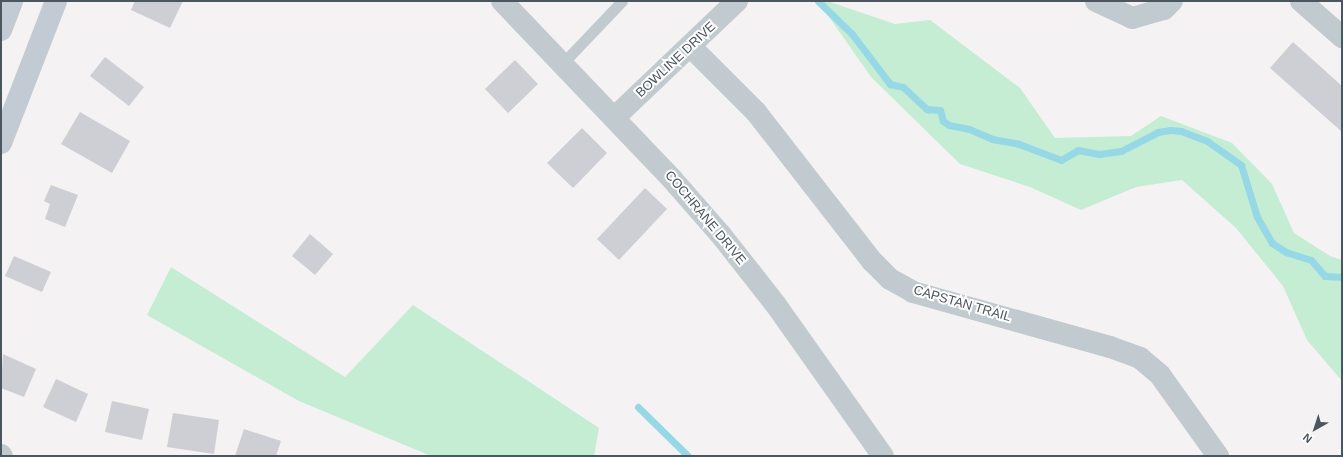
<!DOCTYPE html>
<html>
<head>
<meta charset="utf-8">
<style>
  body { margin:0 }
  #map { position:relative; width:1343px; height:457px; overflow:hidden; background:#f4f2f2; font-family:Arial,sans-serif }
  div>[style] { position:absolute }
  .green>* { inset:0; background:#c5edd3 }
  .stream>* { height:7px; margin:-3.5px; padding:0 3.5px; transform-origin:3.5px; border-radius:3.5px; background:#96d8e6 }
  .building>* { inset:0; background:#cdcfd4 }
  .service>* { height:11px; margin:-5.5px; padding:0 5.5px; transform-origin:5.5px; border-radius:5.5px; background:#c1cacf }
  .minor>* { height:22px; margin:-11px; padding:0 11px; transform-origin:11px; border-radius:11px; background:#c1cacf }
  .secondary>* { height:22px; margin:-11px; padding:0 11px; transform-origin:11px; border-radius:11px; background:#c2cbd4 }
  span { translate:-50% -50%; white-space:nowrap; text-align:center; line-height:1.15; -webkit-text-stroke:4px #fff; paint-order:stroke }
  .street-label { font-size:13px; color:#4b565e }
  .frame { position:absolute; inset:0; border:2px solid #4b565e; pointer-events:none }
  .north { position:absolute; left:1295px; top:409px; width:40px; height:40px; -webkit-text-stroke:3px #fff; paint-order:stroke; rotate:219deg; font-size:11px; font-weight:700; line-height:16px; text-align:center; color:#4b565e }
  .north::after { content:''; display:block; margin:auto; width:14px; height:18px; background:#4b565e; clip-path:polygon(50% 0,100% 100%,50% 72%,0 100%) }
</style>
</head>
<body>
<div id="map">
  <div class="green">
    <div style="clip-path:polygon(818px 1px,827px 1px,895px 24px,930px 20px,1020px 88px,1055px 138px,1131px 136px,1161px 116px,1232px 143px,1272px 184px,1294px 233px,1330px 256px,1342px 260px,1342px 381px,1307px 340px,1283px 286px,1236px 228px,1182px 180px,1136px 187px,1081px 210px,1030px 187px,960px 164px,871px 77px)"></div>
    <div style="clip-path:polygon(171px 267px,345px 377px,413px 305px,599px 428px,594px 456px,431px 456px,299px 401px,147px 315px)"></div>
  </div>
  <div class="stream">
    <div style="left:818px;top:1px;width:47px;rotate:44.1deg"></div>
    <div style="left:852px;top:34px;width:63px;rotate:52.8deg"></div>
    <div style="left:890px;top:84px;width:13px;rotate:13deg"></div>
    <div style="left:903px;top:87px;width:33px;rotate:43deg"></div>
    <div style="left:927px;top:109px;width:13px;rotate:4deg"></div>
    <div style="left:940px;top:110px;width:11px;rotate:75deg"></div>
    <div style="left:943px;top:121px;width:7px;rotate:34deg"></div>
    <div style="left:949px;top:125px;width:20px;rotate:11deg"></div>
    <div style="left:969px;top:129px;width:25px;rotate:23deg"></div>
    <div style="left:992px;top:139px;width:27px;rotate:10deg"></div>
    <div style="left:1019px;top:144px;width:45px;rotate:20.9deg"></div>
    <div style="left:1061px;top:160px;width:20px;rotate:-30deg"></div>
    <div style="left:1078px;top:150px;width:21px;rotate:11deg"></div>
    <div style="left:1099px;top:154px;width:22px;rotate:-8deg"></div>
    <div style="left:1121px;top:151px;width:42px;rotate:-27.2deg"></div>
    <div style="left:1158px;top:132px;width:12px;rotate:-9deg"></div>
    <div style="left:1170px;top:130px;width:11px;rotate:5deg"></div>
    <div style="left:1181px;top:131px;width:28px;rotate:21deg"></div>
    <div style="left:1207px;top:141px;width:42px;rotate:35.2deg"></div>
    <div style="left:1241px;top:165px;width:54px;rotate:72.9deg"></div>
    <div style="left:1257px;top:217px;width:30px;rotate:60deg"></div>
    <div style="left:1272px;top:243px;width:17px;rotate:33deg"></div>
    <div style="left:1286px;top:252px;width:26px;rotate:18deg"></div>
    <div style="left:1311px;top:260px;width:21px;rotate:49deg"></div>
    <div style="left:1325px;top:276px;width:17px;rotate:3deg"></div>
    <div style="left:638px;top:407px;width:70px;rotate:44.4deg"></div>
  </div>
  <div class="building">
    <div style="clip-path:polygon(135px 1px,183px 1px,170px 28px,131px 10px)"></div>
    <div style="clip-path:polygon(1293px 42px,1342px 86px,1342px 132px,1270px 68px)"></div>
    <div style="clip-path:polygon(105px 57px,144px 87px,129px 106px,90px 76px)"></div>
    <div style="clip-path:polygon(515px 60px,538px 84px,508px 113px,485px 89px)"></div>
    <div style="clip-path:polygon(80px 112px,130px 141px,112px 173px,61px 144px)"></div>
    <div style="clip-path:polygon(582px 128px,607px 153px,573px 188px,547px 163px)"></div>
    <div style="clip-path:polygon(51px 185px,78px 195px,65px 227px,45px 219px,50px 204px,44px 201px)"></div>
    <div style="clip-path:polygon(645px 188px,667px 209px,619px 260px,597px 239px)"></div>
    <div style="clip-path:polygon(310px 234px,333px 254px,315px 275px,292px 256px)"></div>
    <div style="clip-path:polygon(14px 256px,51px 272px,42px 292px,5px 276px)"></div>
    <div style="clip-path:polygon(3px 354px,36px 369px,24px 397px,1px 388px)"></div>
    <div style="clip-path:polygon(56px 379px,88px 394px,76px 422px,43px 407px)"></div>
    <div style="clip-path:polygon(112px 401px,149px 409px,142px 440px,105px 432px)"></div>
    <div style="clip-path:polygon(173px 413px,219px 420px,214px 454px,167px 447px)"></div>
    <div style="clip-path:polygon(244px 429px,281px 441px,276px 456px,235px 456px)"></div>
  </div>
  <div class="service">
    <div style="left:562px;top:64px;width:87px;rotate:-46.4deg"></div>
  </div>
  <div class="minor">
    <div style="left:502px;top:1px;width:246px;rotate:46.3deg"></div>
    <div style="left:672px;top:179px;width:74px;rotate:48.8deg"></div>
    <div style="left:721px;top:235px;width:89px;rotate:51.8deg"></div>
    <div style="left:776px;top:305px;width:185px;rotate:54.7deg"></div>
    <div style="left:1096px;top:1px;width:40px;rotate:25deg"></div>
    <div style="left:1132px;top:18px;width:33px;rotate:-16deg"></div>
    <div style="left:1164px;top:9px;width:11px;rotate:-45deg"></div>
    <div style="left:1301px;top:1px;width:55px;rotate:41.3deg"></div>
    <div style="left:690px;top:46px;width:93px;rotate:45deg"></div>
    <div style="left:756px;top:112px;width:189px;rotate:52.1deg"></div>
    <div style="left:872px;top:261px;width:25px;rotate:45deg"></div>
    <div style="left:890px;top:279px;width:26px;rotate:29deg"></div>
    <div style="left:913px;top:292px;width:205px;rotate:15.6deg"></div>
    <div style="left:1110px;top:347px;width:32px;rotate:20deg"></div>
    <div style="left:1140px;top:358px;width:26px;rotate:40deg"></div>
    <div style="left:1160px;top:375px;width:100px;rotate:54.4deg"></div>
    <div style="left:614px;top:118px;width:170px;rotate:-43.6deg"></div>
    <div style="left:1px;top:455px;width:1px;rotate:45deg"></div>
  </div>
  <div class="secondary">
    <div style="left:1px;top:30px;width:31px;rotate:-69deg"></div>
    <div style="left:1px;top:143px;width:152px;rotate:-68.8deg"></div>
  </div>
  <div class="street-label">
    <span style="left:676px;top:60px;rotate:-43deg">BOWLINE DRIVE</span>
    <span style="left:705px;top:218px;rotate:50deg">COCHRANE DRIVE</span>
    <span style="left:962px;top:304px;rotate:16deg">CAPSTAN TRAIL</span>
  </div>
  <div class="frame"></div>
  <div class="north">N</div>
</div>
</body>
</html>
